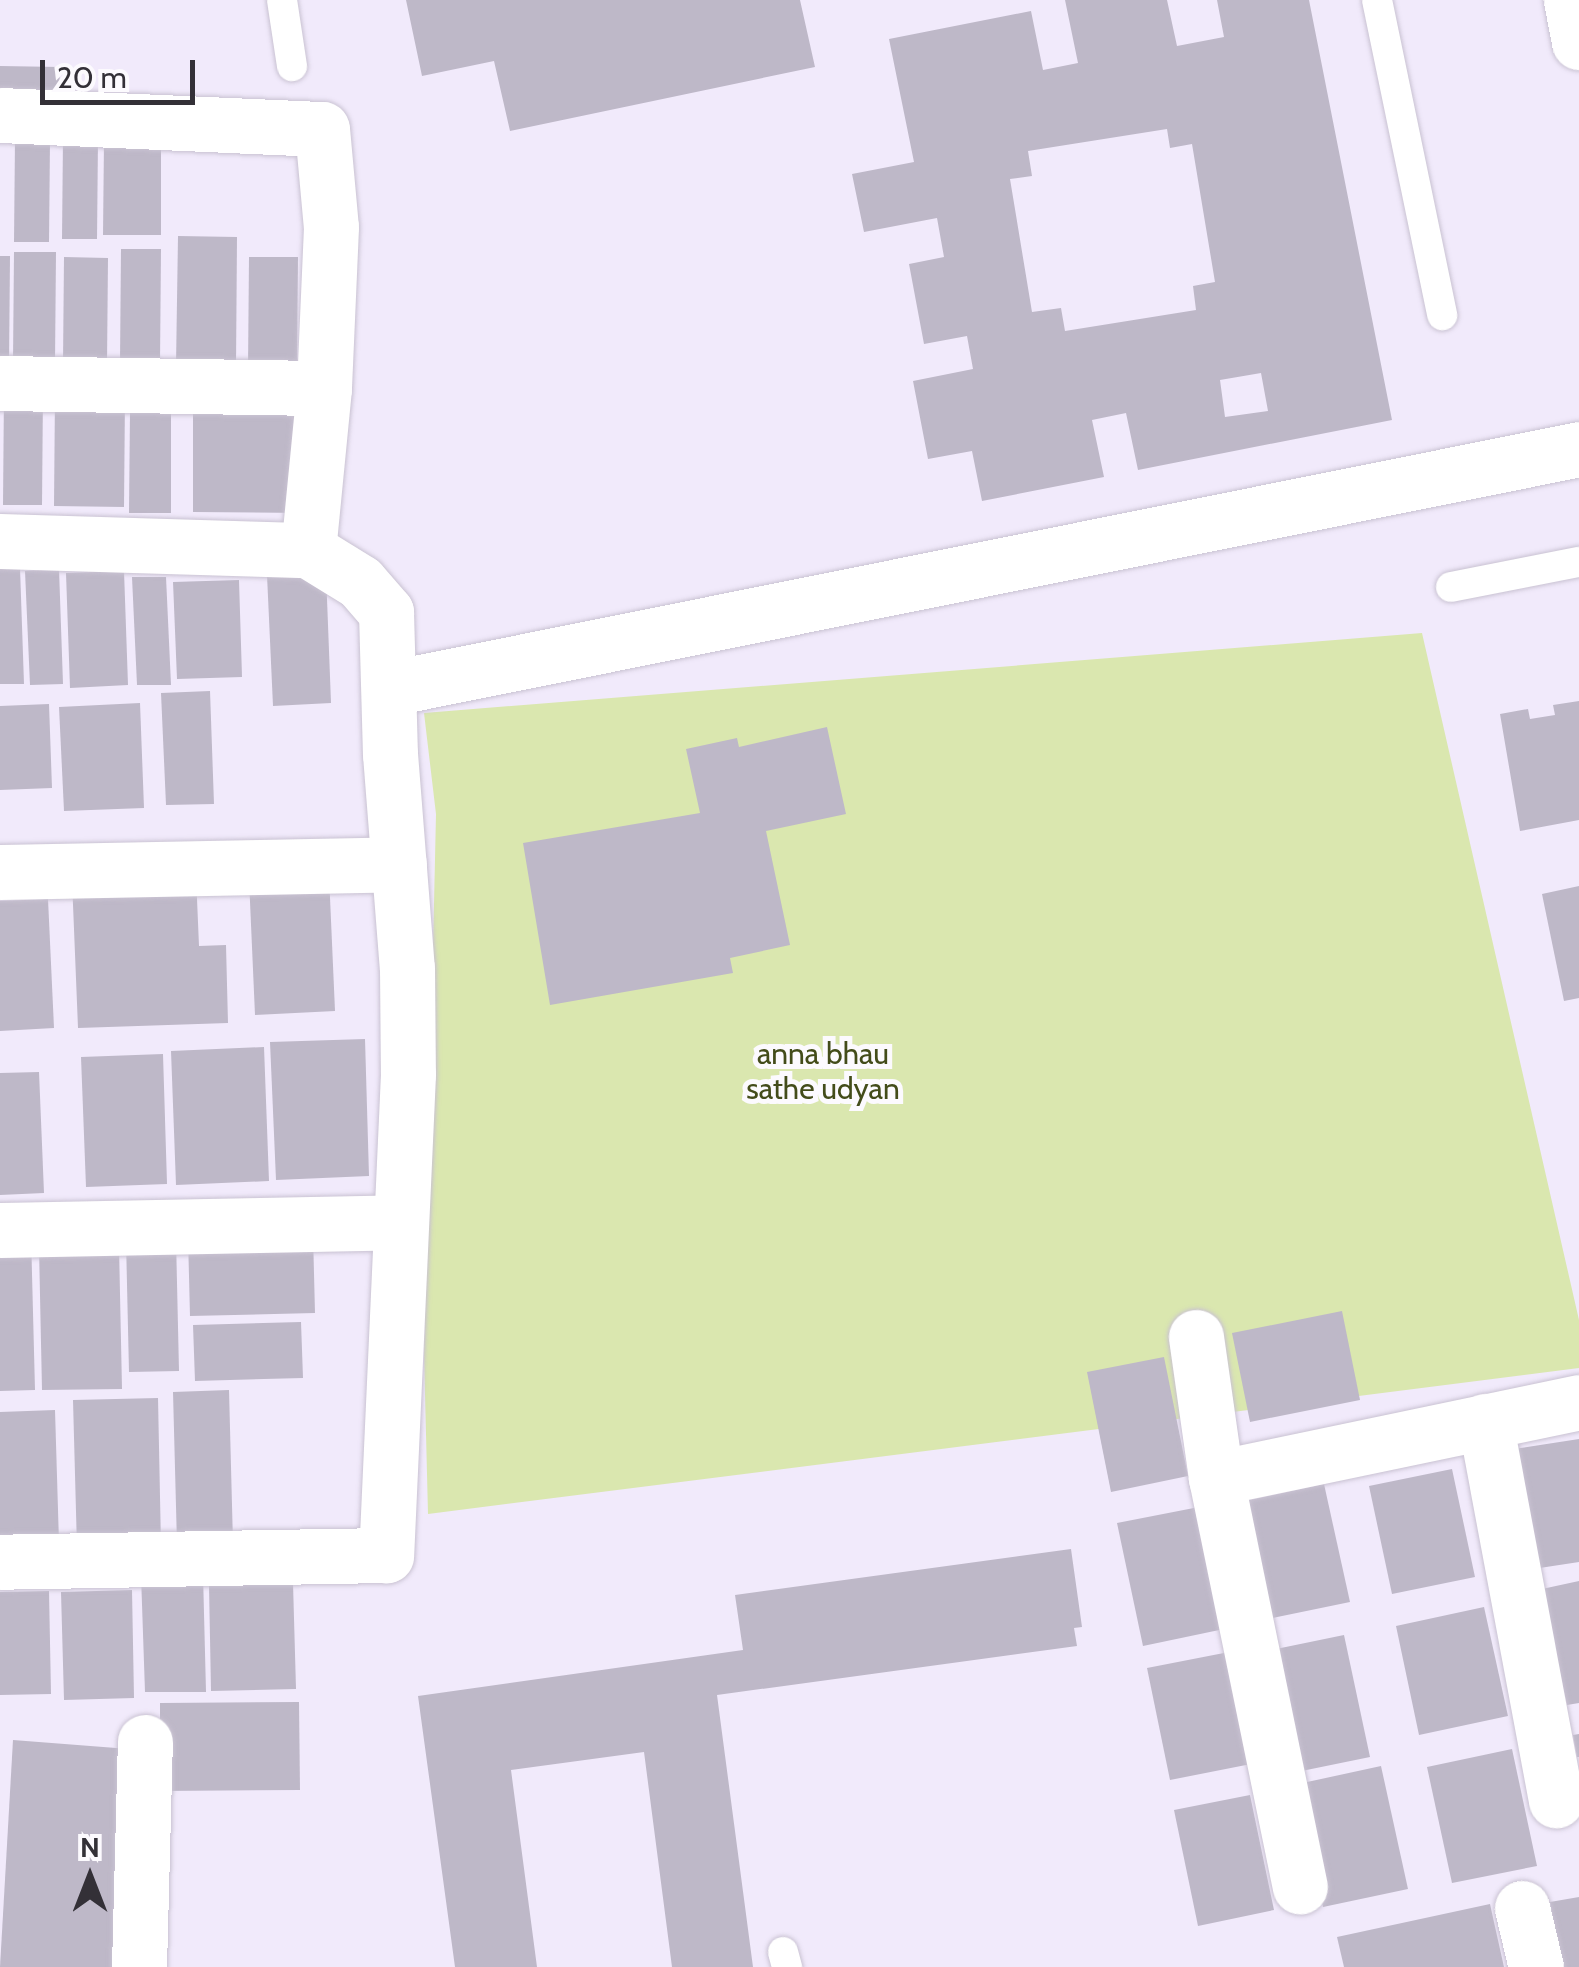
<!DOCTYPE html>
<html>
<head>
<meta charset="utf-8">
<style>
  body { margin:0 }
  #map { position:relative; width:1579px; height:1967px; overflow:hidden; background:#f1eafb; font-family:Cabin,sans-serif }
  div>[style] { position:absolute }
  .green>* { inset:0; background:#dae7af }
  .building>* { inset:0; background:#beb8c8 }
  .roads { filter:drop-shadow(0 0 2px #c9c2d2) drop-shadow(0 0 2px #c9c2d2) }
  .lane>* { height:30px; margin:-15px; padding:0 15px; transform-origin:15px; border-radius:15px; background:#fff }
  .street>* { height:55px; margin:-27.5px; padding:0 27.5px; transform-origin:27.5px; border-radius:27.5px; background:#fff }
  span { translate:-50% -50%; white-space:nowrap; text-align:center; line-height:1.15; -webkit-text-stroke:10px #fcfafe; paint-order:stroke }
  .park-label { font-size:30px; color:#434c1a }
  .north { position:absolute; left:40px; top:1827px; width:100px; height:100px; -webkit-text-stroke:8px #fcfafe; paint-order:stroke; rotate:0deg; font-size:28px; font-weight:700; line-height:40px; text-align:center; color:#333037 }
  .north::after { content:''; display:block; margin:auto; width:35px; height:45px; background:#333037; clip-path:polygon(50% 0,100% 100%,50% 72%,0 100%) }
  .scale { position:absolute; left:40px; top:60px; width:155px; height:45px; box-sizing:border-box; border:5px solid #333037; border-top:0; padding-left:12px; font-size:30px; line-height:35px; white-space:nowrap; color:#333037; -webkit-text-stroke:8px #fcfafe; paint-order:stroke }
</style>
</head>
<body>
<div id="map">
  <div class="green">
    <div style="clip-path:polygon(1422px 633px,1579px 1320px,1579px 1368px,428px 1514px,424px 1354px,436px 814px,424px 713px)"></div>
  </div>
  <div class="building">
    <div style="clip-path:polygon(406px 0,800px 0,815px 67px,510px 131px,494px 61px,422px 76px)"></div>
    <div style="clip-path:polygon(evenodd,1065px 0,1167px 0,1177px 46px,1224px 37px,1217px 0,1309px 0,1392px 420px,1138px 470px,1126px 413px,1092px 420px,1104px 477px,982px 501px,972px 451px,928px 459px,913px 381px,973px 369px,967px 336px,924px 344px,909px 264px,944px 257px,937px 218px,864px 232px,852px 174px,914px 162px,889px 39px,1031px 11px,1043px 70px,1078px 63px,1065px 0,1167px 129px,1170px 148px,1192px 144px,1215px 282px,1193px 286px,1196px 310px,1065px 331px,1061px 308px,1032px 312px,1010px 179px,1032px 176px,1028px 151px,1167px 129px,1065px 0,1261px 373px,1268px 411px,1225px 417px,1220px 380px,1261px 373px)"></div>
    <div style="clip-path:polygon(0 66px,60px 67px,59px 101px,0 100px)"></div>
    <div style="clip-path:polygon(63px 138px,98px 138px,97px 239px,62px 239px)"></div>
    <div style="clip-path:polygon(15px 140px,50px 140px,49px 242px,14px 242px)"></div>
    <div style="clip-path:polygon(104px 141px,161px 141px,161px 235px,103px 235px)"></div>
    <div style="clip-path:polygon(178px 236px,237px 237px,236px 367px,176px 366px)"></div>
    <div style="clip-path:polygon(121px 249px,161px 249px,160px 362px,120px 362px)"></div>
    <div style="clip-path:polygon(14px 252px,56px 252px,55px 362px,13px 362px)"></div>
    <div style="clip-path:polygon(0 256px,10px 256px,9px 363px,0 363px)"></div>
    <div style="clip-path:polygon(64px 257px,108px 258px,107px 363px,63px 363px)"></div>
    <div style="clip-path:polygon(249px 257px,298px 257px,297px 370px,248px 369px)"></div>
    <div style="clip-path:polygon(4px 390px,43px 390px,42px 505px,3px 505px)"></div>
    <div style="clip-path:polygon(55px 394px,125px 395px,124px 507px,54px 506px)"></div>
    <div style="clip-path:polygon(193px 398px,307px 399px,306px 513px,193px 512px)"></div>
    <div style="clip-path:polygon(130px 412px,171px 412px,171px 513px,129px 513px)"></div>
    <div style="clip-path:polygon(20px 568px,24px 684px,0 684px,0 569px)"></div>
    <div style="clip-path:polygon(59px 569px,63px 684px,30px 685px,25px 571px)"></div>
    <div style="clip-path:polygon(124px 571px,128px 685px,70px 688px,66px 573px)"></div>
    <div style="clip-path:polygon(326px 573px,331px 703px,273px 706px,267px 575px)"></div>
    <div style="clip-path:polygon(132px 577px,166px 577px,171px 685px,137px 685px)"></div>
    <div style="clip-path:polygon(239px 580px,242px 677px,177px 679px,173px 582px)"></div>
    <div style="clip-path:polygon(210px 691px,214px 804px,166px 805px,161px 693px)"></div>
    <div style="clip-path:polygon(1579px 701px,1579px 820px,1520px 831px,1500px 714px,1528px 709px,1530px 719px,1555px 715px,1553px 705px)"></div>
    <div style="clip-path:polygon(140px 703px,144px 808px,64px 811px,59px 707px)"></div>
    <div style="clip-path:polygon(49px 704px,52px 788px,0 790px,0 706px)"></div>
    <div style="clip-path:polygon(827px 727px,846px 814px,766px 831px,790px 945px,730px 958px,733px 973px,550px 1005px,523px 843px,700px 813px,686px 749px,737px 738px,739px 747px)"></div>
    <div style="clip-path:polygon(196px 875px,199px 946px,226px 945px,228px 1023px,78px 1028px,72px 880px)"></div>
    <div style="clip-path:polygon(329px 875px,335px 1011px,255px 1015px,249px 879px)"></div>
    <div style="clip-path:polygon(1579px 886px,1579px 998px,1564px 1001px,1542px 894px)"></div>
    <div style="clip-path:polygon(48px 899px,54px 1028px,0 1031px,0 901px)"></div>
    <div style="clip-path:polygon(365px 1039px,369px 1176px,276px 1180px,270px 1042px)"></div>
    <div style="clip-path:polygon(264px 1047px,269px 1181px,176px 1185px,171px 1051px)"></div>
    <div style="clip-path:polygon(163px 1054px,167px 1184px,86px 1187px,81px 1057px)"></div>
    <div style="clip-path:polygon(39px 1072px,44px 1193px,0 1195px,0 1073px)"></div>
    <div style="clip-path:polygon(313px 1234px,315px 1313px,190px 1316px,188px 1236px)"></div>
    <div style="clip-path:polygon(31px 1235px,35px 1390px,0 1391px,0 1236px)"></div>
    <div style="clip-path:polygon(176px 1239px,179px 1371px,129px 1372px,126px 1240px)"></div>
    <div style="clip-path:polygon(119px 1246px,122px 1389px,42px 1390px,39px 1247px)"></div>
    <div style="clip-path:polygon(1342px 1311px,1360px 1400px,1250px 1422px,1232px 1333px)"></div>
    <div style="clip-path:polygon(301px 1322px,303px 1378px,195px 1381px,193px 1325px)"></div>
    <div style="clip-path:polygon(1164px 1357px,1188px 1476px,1111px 1492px,1087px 1372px)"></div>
    <div style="clip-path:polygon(229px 1390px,233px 1543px,177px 1544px,173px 1392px)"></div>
    <div style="clip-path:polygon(158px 1398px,161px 1546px,77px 1548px,73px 1400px)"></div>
    <div style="clip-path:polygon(55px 1410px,59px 1543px,0 1544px,0 1412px)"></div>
    <div style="clip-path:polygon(1579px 1439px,1579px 1562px,1533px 1569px,1514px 1449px)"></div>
    <div style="clip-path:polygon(1452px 1469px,1475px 1577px,1392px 1594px,1369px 1486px)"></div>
    <div style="clip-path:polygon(1324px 1484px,1350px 1602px,1267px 1619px,1241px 1502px)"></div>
    <div style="clip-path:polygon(1199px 1507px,1224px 1629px,1143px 1646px,1117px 1523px)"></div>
    <div style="clip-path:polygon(1071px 1549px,1082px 1627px,1074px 1628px,1077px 1646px,717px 1695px,753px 1967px,672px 1967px,644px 1752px,511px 1770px,537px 1967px,455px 1967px,418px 1696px,743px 1650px,735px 1595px)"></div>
    <div style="clip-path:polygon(203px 1574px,206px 1692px,145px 1692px,141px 1575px)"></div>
    <div style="clip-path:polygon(1579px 1581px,1579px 1703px,1567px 1705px,1542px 1589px)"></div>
    <div style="clip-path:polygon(293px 1583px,296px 1689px,211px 1691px,209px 1585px)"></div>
    <div style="clip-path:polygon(132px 1590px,134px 1698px,64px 1700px,61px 1592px)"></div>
    <div style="clip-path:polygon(49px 1591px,51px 1694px,0 1695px,0 1592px)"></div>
    <div style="clip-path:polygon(1484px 1607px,1508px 1716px,1419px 1735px,1396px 1626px)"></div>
    <div style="clip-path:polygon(1344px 1635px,1370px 1757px,1287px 1774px,1261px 1652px)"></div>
    <div style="clip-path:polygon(1229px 1652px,1251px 1764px,1170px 1780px,1147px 1668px)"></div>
    <div style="clip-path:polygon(299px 1702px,300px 1790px,160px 1791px,160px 1703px)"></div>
    <div style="clip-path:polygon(1579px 1734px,1579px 1757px,1577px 1757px,1573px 1735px)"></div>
    <div style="clip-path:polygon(13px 1740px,129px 1749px,113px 1967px,0 1967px)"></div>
    <div style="clip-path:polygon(1512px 1749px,1537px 1866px,1452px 1883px,1427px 1767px)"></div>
    <div style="clip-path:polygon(1381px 1766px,1408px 1889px,1323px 1907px,1298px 1784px)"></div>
    <div style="clip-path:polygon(1250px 1795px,1274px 1910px,1198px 1926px,1174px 1810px)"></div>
    <div style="clip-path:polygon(1579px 1897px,1579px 1967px,1562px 1967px,1550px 1902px)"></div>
    <div style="clip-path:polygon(1490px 1904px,1504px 1967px,1344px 1967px,1337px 1937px)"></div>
  </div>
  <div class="roads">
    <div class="lane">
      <div style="left:282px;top:0;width:67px;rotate:81.4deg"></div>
      <div style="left:1377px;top:0;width:322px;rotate:78.3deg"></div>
      <div style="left:1451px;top:587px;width:130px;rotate:-11.1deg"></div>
      <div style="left:783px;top:1952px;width:16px;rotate:75deg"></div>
    </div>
    <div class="street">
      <div style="left:1571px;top:0;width:43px;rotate:79.2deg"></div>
      <div style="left:0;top:115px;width:322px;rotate:2.5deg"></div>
      <div style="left:322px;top:129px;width:98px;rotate:84.8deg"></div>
      <div style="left:331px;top:227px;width:161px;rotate:92.5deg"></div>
      <div style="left:324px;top:388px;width:163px;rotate:95.6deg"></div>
      <div style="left:0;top:383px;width:324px;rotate:0.9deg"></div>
      <div style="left:0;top:541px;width:308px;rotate:1.7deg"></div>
      <div style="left:308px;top:550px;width:61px;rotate:31.6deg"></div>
      <div style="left:360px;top:582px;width:40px;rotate:49deg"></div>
      <div style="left:386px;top:612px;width:142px;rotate:88.4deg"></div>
      <div style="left:390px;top:754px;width:215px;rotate:85.5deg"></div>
      <div style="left:407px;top:968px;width:106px;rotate:89.5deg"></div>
      <div style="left:408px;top:1074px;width:482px;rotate:92.6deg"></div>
      <div style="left:386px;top:1555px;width:386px;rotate:179deg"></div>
      <div style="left:391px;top:688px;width:1212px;rotate:-11.37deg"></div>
      <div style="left:0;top:872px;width:399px;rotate:-1.1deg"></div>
      <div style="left:0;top:1230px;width:400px;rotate:-1.1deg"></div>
      <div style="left:1196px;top:1337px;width:142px;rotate:81.9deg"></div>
      <div style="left:1216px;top:1478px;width:417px;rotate:78.4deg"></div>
      <div style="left:1485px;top:1421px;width:386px;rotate:79.4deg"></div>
      <div style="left:1216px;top:1478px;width:371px;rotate:-11.8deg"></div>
      <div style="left:1522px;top:1908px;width:61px;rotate:76.7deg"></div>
      <div style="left:139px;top:1967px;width:225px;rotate:-88.5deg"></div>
    </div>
  </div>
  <div class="park-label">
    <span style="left:823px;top:1071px">anna bhau<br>sathe udyan</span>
  </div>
  <div class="north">N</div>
  <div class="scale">20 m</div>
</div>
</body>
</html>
